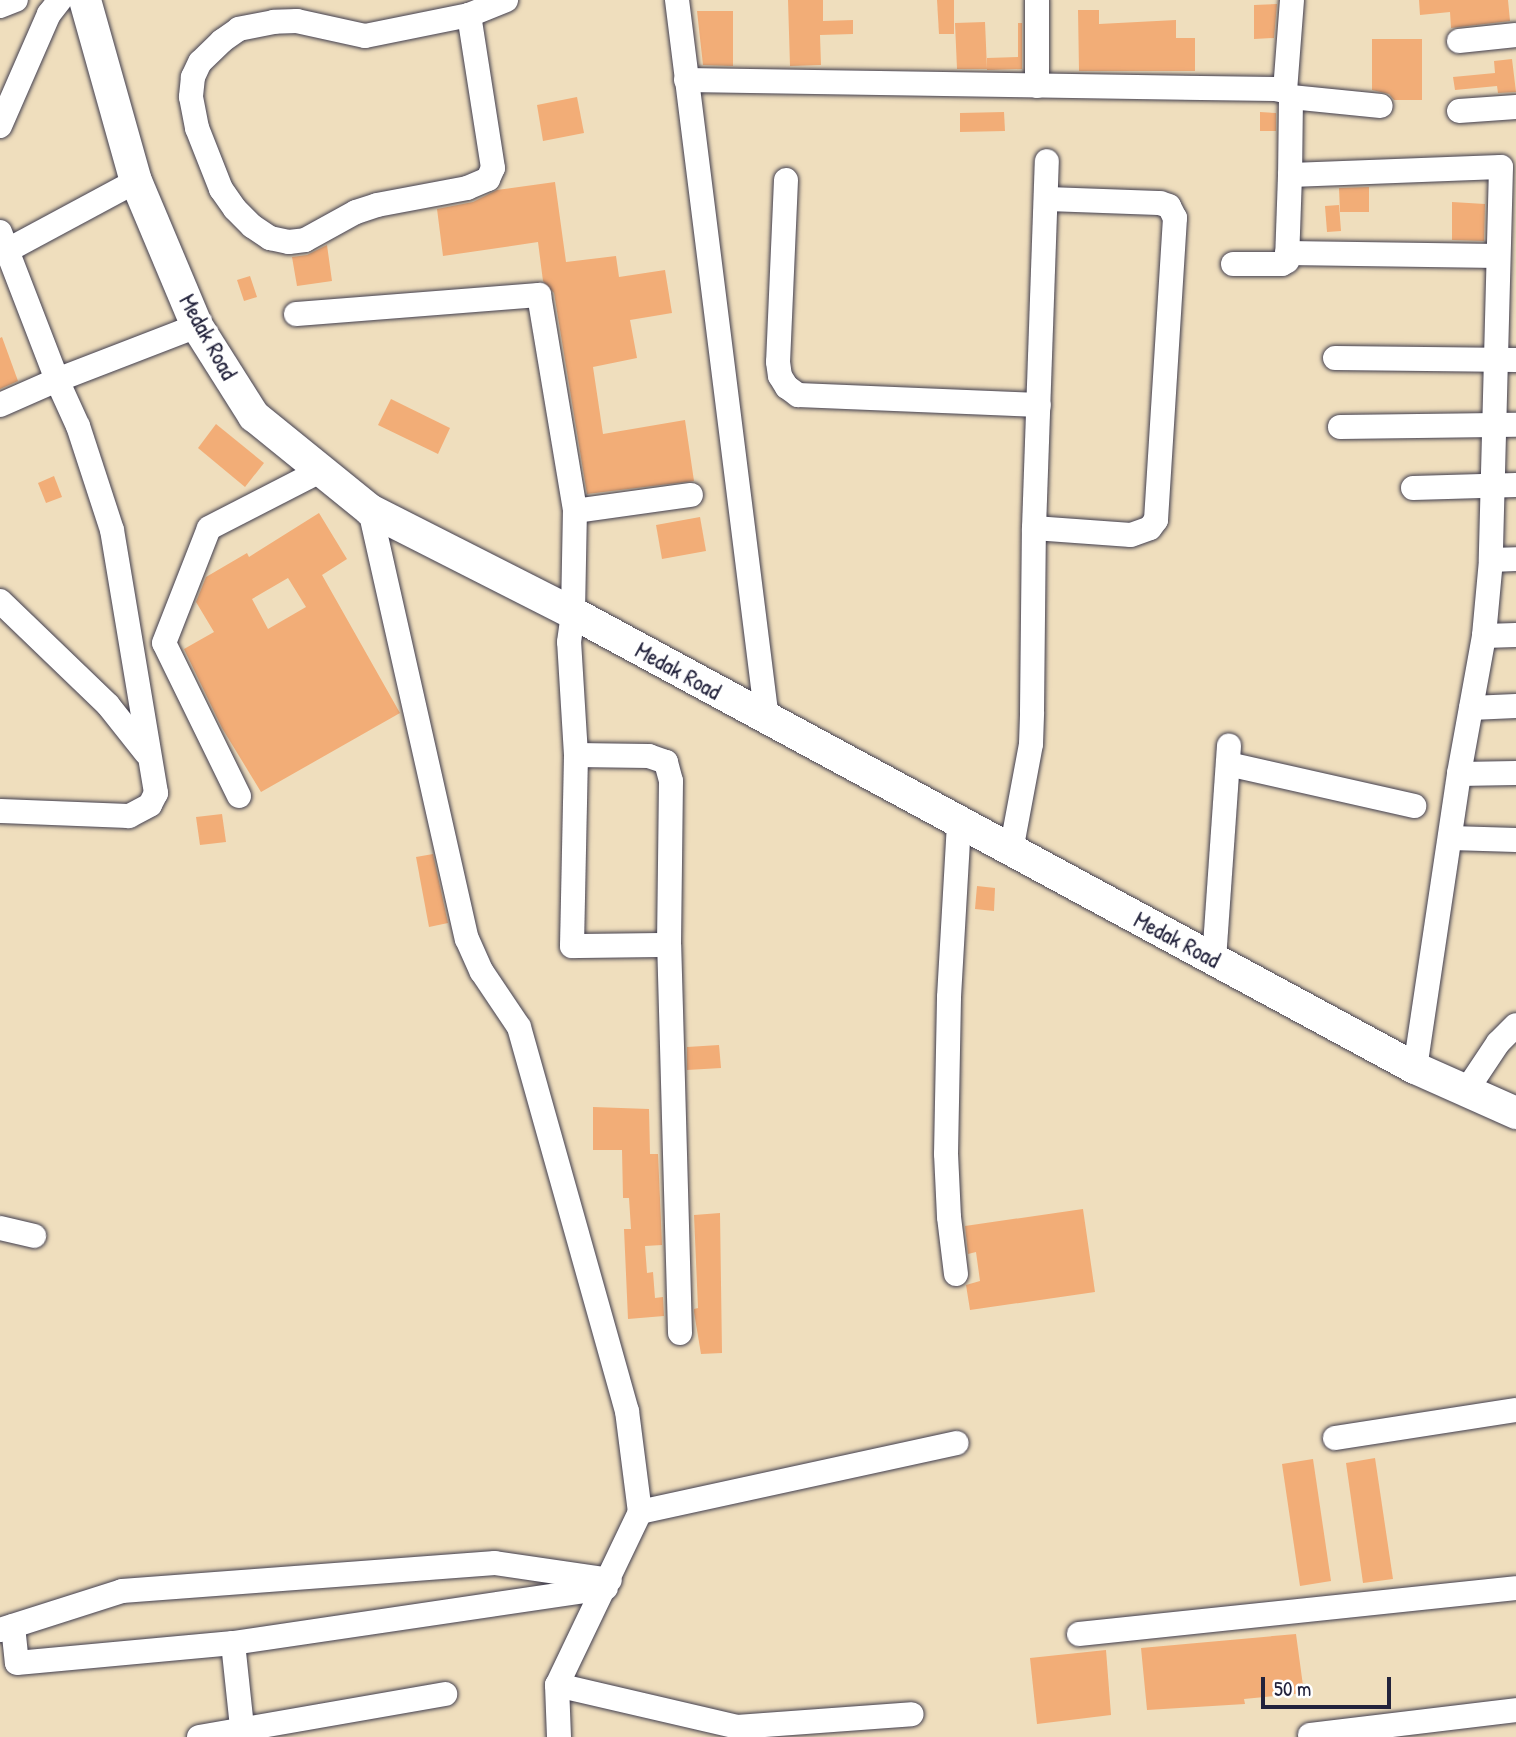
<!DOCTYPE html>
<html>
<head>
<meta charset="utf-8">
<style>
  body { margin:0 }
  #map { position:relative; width:1516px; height:1737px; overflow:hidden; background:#efdebd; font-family:"Patrick Hand",sans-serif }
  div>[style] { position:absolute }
  .building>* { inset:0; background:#f2ad77 }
  .roads { filter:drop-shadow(0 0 2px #413e4e) drop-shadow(0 0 2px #413e4e) }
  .minor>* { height:24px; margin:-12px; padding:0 12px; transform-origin:12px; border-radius:12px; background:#fff }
  .major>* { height:32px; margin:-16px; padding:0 16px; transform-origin:16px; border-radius:16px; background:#fff }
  span { translate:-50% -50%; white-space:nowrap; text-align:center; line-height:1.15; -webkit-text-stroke:7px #fff; paint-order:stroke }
  .street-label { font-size:23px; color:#22223b }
  .scale { position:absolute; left:1261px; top:1677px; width:130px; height:32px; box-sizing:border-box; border:4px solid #22223b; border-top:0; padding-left:9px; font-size:21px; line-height:24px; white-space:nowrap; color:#22223b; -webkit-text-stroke:5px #fff; paint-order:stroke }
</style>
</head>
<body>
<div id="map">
  <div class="building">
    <div style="clip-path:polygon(788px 0,823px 0,823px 21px,853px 20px,853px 34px,820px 35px,821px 65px,790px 66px)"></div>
    <div style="clip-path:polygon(937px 0,954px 0,954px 34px,939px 34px)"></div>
    <div style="clip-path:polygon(1419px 0,1508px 0,1510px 21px,1451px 28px,1450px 12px,1420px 15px)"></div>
    <div style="clip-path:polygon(1277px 4px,1274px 38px,1254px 39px,1254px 5px)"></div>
    <div style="clip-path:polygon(1078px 10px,1099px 10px,1099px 24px,1176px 20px,1176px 38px,1195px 38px,1195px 71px,1079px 71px)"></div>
    <div style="clip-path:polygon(697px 11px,733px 11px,733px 66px,703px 65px)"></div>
    <div style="clip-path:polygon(985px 22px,987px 69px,957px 69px,955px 23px)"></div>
    <div style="clip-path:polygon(1018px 23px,1022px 23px,1022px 69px,987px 70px,987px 58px,1018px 57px)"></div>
    <div style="clip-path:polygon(1372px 39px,1422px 39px,1422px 100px,1394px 100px,1389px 94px,1372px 90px)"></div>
    <div style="clip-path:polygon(1512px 59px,1516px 92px,1498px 93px,1497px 86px,1455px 90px,1453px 77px,1495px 73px,1494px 61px)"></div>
    <div style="clip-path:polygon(577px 97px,584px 133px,543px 141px,537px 105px)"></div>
    <div style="clip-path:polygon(1004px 112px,1005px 131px,960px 132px,960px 113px)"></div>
    <div style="clip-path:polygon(1260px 112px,1276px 113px,1276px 131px,1260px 131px)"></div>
    <div style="clip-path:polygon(555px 182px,566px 262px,616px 256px,619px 277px,665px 270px,672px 313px,630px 320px,637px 358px,593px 367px,603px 434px,685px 420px,694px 481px,587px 494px,554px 293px,543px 281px,538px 242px,443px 256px,437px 209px,473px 202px,497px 190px)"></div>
    <div style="clip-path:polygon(1369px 187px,1369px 212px,1340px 212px,1339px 188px)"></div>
    <div style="clip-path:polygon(1452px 202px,1485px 204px,1484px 241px,1452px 240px)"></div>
    <div style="clip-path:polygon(1339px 205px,1341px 231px,1327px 232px,1325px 206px)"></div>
    <div style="clip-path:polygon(327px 245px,332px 281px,297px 286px,292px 257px,307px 255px)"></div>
    <div style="clip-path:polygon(250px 276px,257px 297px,244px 301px,237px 280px)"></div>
    <div style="clip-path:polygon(2px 337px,18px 381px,0 389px,0 338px)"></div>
    <div style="clip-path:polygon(391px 399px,450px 428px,438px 454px,378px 425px)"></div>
    <div style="clip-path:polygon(216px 424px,264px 463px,245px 487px,198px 448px)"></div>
    <div style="clip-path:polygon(54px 476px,62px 497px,46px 503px,38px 483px)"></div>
    <div style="clip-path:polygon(evenodd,319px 513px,347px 559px,322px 575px,400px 713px,261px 792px,222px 728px,184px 649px,214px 632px,196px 602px,206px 577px,247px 553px,249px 557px,319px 513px,288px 578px,306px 607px,268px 629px,252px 599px,288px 578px)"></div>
    <div style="clip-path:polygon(700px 517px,706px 551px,662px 559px,656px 525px)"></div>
    <div style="clip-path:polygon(222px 814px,226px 842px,200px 845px,196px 817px)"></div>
    <div style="clip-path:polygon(433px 854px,448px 923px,429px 927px,416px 857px)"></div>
    <div style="clip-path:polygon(977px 886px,995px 888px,994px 911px,975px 909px)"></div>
    <div style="clip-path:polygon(719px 1045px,721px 1068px,687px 1070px,687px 1047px)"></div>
    <div style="clip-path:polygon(593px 1107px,649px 1109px,650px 1154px,658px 1154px,662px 1245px,645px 1246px,647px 1273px,653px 1272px,655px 1298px,663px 1297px,664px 1316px,628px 1319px,624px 1229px,631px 1229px,629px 1198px,623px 1198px,622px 1150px,593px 1150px)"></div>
    <div style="clip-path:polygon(1083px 1209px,1095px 1292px,970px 1310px,966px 1285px,980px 1281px,976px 1252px,968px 1254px,965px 1226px)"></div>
    <div style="clip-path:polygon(720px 1213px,722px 1353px,701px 1354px,694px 1312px,694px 1309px,698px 1308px,694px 1215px)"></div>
    <div style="clip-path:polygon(1375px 1458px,1393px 1579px,1363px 1583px,1346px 1463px)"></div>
    <div style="clip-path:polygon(1313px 1459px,1331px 1581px,1300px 1586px,1282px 1464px)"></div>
    <div style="clip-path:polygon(1296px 1634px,1304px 1693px,1244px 1699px,1245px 1704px,1147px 1710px,1141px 1648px)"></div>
    <div style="clip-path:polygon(1106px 1650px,1111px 1715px,1037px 1724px,1030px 1658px)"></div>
  </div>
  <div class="roads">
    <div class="minor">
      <div style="left:677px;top:0;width:726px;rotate:82.87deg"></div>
      <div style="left:0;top:6px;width:17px;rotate:-21deg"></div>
      <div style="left:469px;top:15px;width:106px;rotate:168.6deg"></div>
      <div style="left:365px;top:36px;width:70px;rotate:-167.6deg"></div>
      <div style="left:297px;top:21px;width:23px;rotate:178deg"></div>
      <div style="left:274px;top:22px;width:36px;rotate:169deg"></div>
      <div style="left:239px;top:29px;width:21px;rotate:145deg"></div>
      <div style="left:222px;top:41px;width:30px;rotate:136deg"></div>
      <div style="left:200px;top:62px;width:17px;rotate:115deg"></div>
      <div style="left:193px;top:77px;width:20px;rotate:96deg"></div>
      <div style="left:191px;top:97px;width:32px;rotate:79deg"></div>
      <div style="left:197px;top:128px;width:66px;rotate:68.5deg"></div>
      <div style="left:221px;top:189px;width:24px;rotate:55deg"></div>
      <div style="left:235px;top:209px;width:24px;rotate:45deg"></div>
      <div style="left:252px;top:226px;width:22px;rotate:34deg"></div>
      <div style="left:270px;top:238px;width:19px;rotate:12deg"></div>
      <div style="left:289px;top:242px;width:16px;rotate:-7deg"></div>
      <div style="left:305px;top:240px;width:58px;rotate:-28.8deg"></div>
      <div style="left:356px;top:212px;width:22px;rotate:-18deg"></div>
      <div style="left:377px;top:205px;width:92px;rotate:-10.7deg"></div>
      <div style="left:467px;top:188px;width:23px;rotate:-23deg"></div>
      <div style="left:488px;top:179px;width:12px;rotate:-66deg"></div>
      <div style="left:493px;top:168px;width:155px;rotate:-98.9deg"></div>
      <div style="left:469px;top:15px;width:40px;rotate:-22deg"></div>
      <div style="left:1459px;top:41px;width:57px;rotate:-6deg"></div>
      <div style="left:686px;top:80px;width:589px;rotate:0.88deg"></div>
      <div style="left:1275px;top:89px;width:10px;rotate:11deg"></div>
      <div style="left:1285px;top:91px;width:8px;rotate:45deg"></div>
      <div style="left:1291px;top:97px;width:78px;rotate:90.7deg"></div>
      <div style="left:1290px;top:175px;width:211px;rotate:-2.2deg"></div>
      <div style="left:1501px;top:167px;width:393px;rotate:91.5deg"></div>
      <div style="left:1491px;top:560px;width:76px;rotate:95.3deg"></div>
      <div style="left:1484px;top:636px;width:140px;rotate:100.3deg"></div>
      <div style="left:1459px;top:774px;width:297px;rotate:98.5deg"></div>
      <div style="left:1037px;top:86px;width:86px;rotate:-90deg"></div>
      <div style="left:1285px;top:91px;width:91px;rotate:-85.6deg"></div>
      <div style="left:1291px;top:97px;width:90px;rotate:5.7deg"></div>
      <div style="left:1459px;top:111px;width:57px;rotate:-4deg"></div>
      <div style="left:0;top:126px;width:122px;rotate:-66.4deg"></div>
      <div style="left:49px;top:14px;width:18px;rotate:-52deg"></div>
      <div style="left:786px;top:180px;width:182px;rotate:92.5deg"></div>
      <div style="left:778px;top:362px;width:14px;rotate:82deg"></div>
      <div style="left:780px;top:376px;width:13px;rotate:58deg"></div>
      <div style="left:787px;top:387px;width:14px;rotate:36deg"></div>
      <div style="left:798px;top:395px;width:241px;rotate:2.4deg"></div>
      <div style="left:0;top:232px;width:159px;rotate:68.9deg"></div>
      <div style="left:57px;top:380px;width:150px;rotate:-21.1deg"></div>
      <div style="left:8px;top:250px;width:145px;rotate:-28.3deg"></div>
      <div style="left:1287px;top:253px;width:211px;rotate:0.8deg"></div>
      <div style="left:1233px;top:264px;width:49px"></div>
      <div style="left:1282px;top:264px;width:6px;rotate:-31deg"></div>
      <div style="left:1287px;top:261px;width:86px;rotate:-88deg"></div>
      <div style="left:296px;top:314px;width:244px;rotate:-4.5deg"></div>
      <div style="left:539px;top:295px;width:219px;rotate:80.5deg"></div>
      <div style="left:1335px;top:358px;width:181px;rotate:0.6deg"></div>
      <div style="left:0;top:405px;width:62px;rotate:-23.7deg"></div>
      <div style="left:57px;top:380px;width:51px;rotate:65.5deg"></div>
      <div style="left:78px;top:426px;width:109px;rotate:71.9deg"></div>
      <div style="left:112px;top:530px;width:267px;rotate:80.5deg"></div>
      <div style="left:156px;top:793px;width:13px;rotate:117deg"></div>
      <div style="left:150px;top:805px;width:24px;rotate:152deg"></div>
      <div style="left:129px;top:816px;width:129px;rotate:-177.8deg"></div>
      <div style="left:1340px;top:427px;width:176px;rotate:-0.7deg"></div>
      <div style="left:1413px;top:488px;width:103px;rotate:-1.7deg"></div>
      <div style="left:370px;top:510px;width:440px;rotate:77.3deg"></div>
      <div style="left:467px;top:939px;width:36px;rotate:66deg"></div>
      <div style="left:482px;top:972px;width:66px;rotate:56.1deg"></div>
      <div style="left:519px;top:1027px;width:399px;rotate:74.3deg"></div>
      <div style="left:627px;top:1411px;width:102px;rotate:82.7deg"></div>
      <div style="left:640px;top:1512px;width:192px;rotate:115.6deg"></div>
      <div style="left:557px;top:1685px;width:52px;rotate:87.8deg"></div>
      <div style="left:1034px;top:528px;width:97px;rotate:4.1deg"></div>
      <div style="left:1131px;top:535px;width:20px;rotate:-20deg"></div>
      <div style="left:1150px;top:528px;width:10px;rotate:-53deg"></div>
      <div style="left:1156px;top:520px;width:303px;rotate:-86.4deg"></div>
      <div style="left:1175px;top:218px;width:13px;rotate:-117deg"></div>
      <div style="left:1169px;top:206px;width:9px;rotate:-162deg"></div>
      <div style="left:1160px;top:203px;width:114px;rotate:-178deg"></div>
      <div style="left:1491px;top:560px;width:25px;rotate:-2deg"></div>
      <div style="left:0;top:601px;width:150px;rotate:43.9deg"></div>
      <div style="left:108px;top:705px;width:61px;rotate:51.6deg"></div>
      <div style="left:1484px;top:636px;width:32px;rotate:-2deg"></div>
      <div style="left:1471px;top:708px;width:45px;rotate:-2.5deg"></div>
      <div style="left:576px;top:755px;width:191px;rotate:91.2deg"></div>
      <div style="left:572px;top:946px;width:97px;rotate:-0.6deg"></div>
      <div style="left:1228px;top:764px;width:191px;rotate:12.7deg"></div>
      <div style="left:1459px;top:774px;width:57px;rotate:-1deg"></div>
      <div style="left:239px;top:796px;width:170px;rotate:-116.1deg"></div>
      <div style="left:164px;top:643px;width:123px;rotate:-68.6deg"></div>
      <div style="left:209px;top:528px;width:127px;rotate:-27.2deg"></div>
      <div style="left:1451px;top:838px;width:65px;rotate:1.8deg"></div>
      <div style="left:1011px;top:851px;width:109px;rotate:-79.4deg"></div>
      <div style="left:1031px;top:744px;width:32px;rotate:-88deg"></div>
      <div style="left:1032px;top:712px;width:184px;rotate:-89.4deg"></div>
      <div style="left:1034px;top:528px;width:367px;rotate:-88deg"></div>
      <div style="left:1214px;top:960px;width:215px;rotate:-86deg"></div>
      <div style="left:1466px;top:1091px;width:58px;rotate:-56.3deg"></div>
      <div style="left:1498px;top:1043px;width:25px;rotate:-45deg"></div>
      <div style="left:0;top:1228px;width:35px;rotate:13deg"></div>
      <div style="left:956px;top:1274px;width:57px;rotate:-97deg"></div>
      <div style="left:949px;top:1217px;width:63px;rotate:-92.7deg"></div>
      <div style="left:946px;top:1154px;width:157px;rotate:-88.9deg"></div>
      <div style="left:949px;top:997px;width:174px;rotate:-86.7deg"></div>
      <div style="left:680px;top:1333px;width:388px;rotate:-91.6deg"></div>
      <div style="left:669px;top:945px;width:164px;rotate:-89.3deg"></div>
      <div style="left:671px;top:781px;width:20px;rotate:-105deg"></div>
      <div style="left:666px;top:762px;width:18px;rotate:-161deg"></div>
      <div style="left:649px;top:756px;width:73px;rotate:-179.2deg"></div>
      <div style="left:576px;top:755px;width:113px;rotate:-93.5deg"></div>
      <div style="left:569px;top:642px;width:29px;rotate:-82deg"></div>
      <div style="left:573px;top:613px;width:102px;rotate:-88.9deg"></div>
      <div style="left:575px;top:511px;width:117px;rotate:-7.9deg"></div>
      <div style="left:1335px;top:1438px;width:183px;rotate:-8.8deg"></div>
      <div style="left:640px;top:1512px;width:324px;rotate:-12.3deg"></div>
      <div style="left:13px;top:1626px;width:37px;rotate:84deg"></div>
      <div style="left:17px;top:1663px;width:217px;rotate:-5.3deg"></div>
      <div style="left:233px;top:1643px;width:377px;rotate:-8.4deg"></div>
      <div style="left:0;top:1630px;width:128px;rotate:-17.7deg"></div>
      <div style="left:122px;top:1591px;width:374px;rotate:-4.3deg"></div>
      <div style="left:495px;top:1563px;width:116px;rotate:8.4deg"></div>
      <div style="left:1079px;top:1634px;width:439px;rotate:-6deg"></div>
      <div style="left:233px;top:1643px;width:95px;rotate:83.9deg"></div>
      <div style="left:557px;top:1685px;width:185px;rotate:13.1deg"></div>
      <div style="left:737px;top:1727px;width:175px;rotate:-4.2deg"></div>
      <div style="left:1310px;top:1735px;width:208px;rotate:-6.9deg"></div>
      <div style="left:199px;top:1737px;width:250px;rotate:-9.9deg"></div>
    </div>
    <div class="major">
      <div style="left:85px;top:0;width:188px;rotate:74.3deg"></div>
      <div style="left:136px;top:181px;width:157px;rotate:67.2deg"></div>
      <div style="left:197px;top:326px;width:107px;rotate:57.7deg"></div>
      <div style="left:254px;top:416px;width:149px;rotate:39deg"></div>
      <div style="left:370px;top:510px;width:228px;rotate:26.9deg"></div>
      <div style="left:573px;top:613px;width:957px;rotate:28.39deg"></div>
      <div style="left:1415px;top:1068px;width:111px;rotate:24deg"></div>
    </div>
  </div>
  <div class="street-label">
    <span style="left:208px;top:337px;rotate:61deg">Medak Road</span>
    <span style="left:678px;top:671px;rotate:29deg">Medak Road</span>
    <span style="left:1177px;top:940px;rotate:28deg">Medak Road</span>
  </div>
  <div class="scale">50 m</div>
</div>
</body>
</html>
